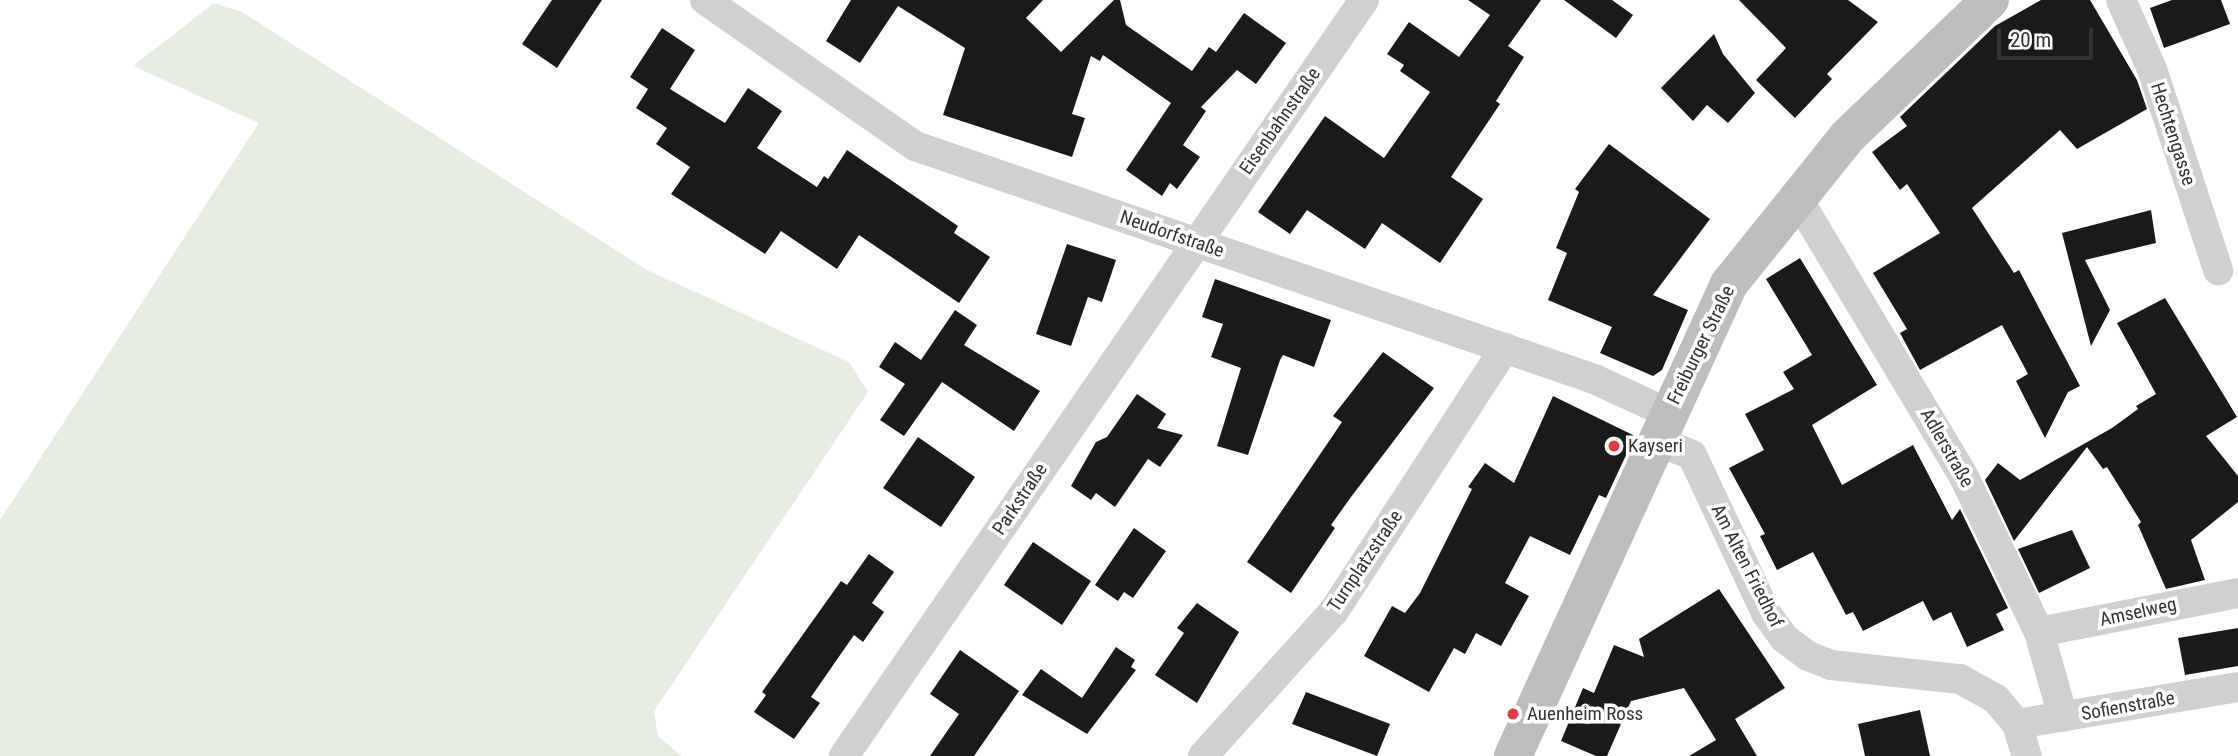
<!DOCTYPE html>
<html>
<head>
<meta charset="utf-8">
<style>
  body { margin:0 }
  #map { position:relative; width:2238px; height:756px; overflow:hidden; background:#fff; font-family:"Roboto Condensed",sans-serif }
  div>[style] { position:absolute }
  .green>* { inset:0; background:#e6ecdf }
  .building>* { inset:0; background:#1a1a1a }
  .street>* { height:30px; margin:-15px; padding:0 15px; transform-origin:15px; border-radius:15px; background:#d0d0d0 }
  .secondary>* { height:38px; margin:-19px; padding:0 19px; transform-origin:19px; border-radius:19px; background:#bdbdbd }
  .dots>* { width:19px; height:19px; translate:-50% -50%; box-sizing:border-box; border:4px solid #fff; border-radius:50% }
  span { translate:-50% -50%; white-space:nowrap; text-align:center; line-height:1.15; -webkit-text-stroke:7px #fff; paint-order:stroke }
  .street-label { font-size:19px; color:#333 }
  .poi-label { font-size:19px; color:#333 }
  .left { translate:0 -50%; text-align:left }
  .scale { position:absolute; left:1997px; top:28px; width:96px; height:32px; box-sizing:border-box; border:4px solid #333; border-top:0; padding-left:9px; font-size:21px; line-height:24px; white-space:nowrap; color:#333; -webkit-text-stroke:5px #fff; paint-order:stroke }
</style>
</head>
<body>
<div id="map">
  <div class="green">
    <div style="clip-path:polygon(214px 3px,242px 12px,647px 270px,849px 362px,868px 392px,654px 711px,658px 736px,682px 756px,0 756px,0 520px,259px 123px,133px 66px)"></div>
  </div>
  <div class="building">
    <div style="clip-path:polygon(552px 0,602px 0,557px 68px,522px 44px)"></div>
    <div style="clip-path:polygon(851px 0,1043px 0,1026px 18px,1061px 52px,1114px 0,1120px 0,1126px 25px,1192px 71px,1209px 47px,1216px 52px,1244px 13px,1286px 43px,1256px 84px,1237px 70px,1201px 107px,1206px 111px,1183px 145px,1200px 157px,1177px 189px,1170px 183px,1162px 196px,1126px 170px,1171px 103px,1103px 55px,1100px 61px,1091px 56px,1072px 114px,1085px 118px,1072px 157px,943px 115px,965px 48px,898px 6px,860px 63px,826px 41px)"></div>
    <div style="clip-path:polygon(1468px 0,1541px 0,1508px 46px,1524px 57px,1496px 101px,1500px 104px,1451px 177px,1483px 199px,1440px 263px,1382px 223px,1365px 249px,1307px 210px,1290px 234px,1258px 212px,1325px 116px,1384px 158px,1430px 92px,1400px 71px,1404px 65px,1387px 54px,1409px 22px,1459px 57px,1490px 15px)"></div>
    <div style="clip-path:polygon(1564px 0,1612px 0,1633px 15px,1616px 38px)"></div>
    <div style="clip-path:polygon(1739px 0,1848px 0,1878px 22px,1827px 74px,1832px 79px,1795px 118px,1756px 80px,1786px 48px)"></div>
    <div style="clip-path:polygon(2041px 0,2090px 0,2137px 80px,2147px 109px,2077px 149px,2060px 130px,1972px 208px,2014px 273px,2019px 270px,2080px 386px,2068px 392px,2045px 438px,2016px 381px,2028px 374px,2002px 325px,1920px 370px,1900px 333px,1907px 329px,1873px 273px,1940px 233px,1907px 184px,1900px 190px,1872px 152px,1907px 126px,1900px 117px,1995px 26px)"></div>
    <div style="clip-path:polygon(2172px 0,2221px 0,2230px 24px,2164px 48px,2150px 8px)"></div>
    <div style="clip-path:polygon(662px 28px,695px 50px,670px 89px,725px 123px,748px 88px,782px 111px,757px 148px,817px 187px,824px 176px,828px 179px,847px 150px,958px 226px,954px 233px,990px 257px,959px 303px,859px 235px,837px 269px,781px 231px,765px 254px,671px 194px,690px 167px,656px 144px,667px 128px,636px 108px,648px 89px,630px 77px)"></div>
    <div style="clip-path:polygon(1714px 34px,1723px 54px,1755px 93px,1728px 123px,1707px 105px,1693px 121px,1661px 88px)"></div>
    <div style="clip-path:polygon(1609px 144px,1710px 219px,1653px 295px,1688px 310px,1662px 370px,1653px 376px,1600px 353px,1612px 327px,1548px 300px,1567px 253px,1556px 248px,1579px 192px,1575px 189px)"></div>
    <div style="clip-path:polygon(2151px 210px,2156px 243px,2085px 260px,2110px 310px,2091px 346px,2062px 233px)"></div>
    <div style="clip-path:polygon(1067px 244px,1116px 260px,1102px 302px,1088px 297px,1071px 346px,1036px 334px)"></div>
    <div style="clip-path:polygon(1800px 258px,1877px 385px,1812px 425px,1842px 485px,1913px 445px,1952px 520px,1960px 509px,2008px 608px,1996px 614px,2004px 630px,1967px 647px,1951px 612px,1933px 621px,1923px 601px,1863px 631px,1853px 612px,1846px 615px,1813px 552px,1777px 570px,1760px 536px,1765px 534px,1729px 468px,1764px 450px,1745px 414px,1794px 389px,1783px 372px,1812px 355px,1766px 279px)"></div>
    <div style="clip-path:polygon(1215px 279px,1331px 320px,1314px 367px,1283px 355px,1280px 360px,1248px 455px,1217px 446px,1241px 368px,1211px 357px,1223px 324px,1202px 317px)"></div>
    <div style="clip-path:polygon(2165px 298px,2237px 417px,2206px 436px,2238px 476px,2238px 502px,2191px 540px,2205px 580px,2166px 589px,2138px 525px,2141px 522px,2107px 467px,2103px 469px,2087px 447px,2014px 541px,1985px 480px,1998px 463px,2020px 480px,2112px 428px,2138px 409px,2136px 406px,2156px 394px,2117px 323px)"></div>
    <div style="clip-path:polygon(955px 310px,977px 325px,964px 345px,1040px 391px,1014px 431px,942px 382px,904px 436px,880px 420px,905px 384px,879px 367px,895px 342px,921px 360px)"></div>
    <div style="clip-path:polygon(1383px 352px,1434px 388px,1351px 497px,1331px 525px,1335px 528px,1291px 593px,1247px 562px,1342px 422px,1333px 416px)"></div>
    <div style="clip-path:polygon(1137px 394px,1166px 414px,1157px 428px,1183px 435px,1160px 467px,1148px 459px,1115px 507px,1096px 493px,1091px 500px,1071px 486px,1096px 442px,1107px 437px)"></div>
    <div style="clip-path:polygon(1553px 396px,1635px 436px,1606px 498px,1599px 495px,1570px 555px,1530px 536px,1505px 583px,1529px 596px,1501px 646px,1476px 633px,1465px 654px,1454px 648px,1429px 692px,1364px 656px,1392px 606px,1405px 613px,1420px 593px,1472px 489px,1468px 487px,1485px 463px,1514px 483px)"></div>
    <div style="clip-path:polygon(918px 437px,975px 477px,941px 527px,883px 488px)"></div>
    <div style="clip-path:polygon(1134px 528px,1166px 551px,1133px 598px,1124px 592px,1118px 601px,1095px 585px)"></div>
    <div style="clip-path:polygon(2072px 530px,2090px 568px,2039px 593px,2018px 549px)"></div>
    <div style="clip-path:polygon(1033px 542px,1091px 581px,1062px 625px,1004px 585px)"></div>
    <div style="clip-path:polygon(869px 554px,894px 572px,872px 603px,884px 612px,863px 642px,854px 635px,811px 697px,820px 703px,794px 739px,754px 712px,766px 695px,762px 692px,841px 581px,847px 585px)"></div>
    <div style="clip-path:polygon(1719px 589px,1785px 688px,1735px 719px,1757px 756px,1689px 756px,1716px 740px,1684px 688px,1631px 701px,1607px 756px,1596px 756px,1561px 741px,1583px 688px,1594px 693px,1614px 645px,1644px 657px,1639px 639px)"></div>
    <div style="clip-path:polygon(1197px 603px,1239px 632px,1197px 703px,1155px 675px,1184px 633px,1177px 628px)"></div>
    <div style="clip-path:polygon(2238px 628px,2238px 666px,2185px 675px,2178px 638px)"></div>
    <div style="clip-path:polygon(1116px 647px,1135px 660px,1131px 667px,1136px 670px,1087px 734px,1022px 695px,1041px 669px,1082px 698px)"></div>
    <div style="clip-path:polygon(960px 650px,1019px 691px,974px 756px,930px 756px,959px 714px,930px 694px)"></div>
    <div style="clip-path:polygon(1306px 692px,1390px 724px,1377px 756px,1292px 724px)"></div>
    <div style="clip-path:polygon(1920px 710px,1930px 756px,1865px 756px,1858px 724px)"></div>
  </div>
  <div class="street">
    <div style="left:705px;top:0;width:256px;rotate:34.8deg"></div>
    <div style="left:915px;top:146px;width:718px;rotate:18.94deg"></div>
    <div style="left:1594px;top:379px;width:81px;rotate:24.7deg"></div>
    <div style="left:2121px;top:0;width:76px;rotate:65.8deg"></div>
    <div style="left:2152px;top:69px;width:212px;rotate:71.8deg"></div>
    <div style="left:1796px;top:196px;width:327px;rotate:59.1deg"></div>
    <div style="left:1964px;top:477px;width:172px;rotate:64.2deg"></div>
    <div style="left:2039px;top:632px;width:88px;rotate:74.2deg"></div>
    <div style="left:1655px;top:440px;width:40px;rotate:22deg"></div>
    <div style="left:1692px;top:455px;width:174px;rotate:64.9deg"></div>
    <div style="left:1766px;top:613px;width:31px;rotate:54deg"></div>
    <div style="left:1784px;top:638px;width:30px;rotate:37deg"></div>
    <div style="left:1808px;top:656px;width:25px;rotate:21deg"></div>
    <div style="left:1831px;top:665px;width:130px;rotate:6.2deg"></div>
    <div style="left:1960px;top:679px;width:41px;rotate:29.1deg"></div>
    <div style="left:1996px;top:699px;width:33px;rotate:50deg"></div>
    <div style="left:2017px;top:724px;width:34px;rotate:73deg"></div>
    <div style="left:2039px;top:632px;width:203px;rotate:-11.1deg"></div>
    <div style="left:2017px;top:724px;width:224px;rotate:-9.5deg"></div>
    <div style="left:844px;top:756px;width:918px;rotate:-55.48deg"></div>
    <div style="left:1203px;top:756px;width:195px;rotate:-47.9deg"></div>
    <div style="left:1334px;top:611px;width:314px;rotate:-57deg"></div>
  </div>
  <div class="secondary">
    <div style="left:1513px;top:756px;width:519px;rotate:-65.41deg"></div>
    <div style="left:1729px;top:284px;width:189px;rotate:-51.2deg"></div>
    <div style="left:1847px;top:137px;width:198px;rotate:-43.8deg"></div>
  </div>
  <div class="dots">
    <div style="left:1614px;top:446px;background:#e63946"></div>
    <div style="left:1513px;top:714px;background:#e63946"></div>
  </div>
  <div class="street-label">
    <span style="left:1280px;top:121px;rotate:-55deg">Eisenbahnstraße</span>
    <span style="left:2173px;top:134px;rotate:72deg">Hechtengasse</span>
    <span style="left:1172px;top:234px;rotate:19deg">Neudorfstraße</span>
    <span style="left:1701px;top:345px;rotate:-64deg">Freiburger Straße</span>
    <span style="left:1947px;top:448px;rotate:60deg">Adlerstraße</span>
    <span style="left:1020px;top:499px;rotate:-56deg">Parkstraße</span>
    <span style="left:1365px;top:561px;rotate:-56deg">Turnplatzstraße</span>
    <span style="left:1747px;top:566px;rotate:63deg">Am Alten Friedhof</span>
    <span style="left:2138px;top:612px;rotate:-12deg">Amselweg</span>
    <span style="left:2128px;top:706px;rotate:-10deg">Sofienstraße</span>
  </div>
  <div class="poi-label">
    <span class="left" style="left:1628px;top:446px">Kayseri</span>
    <span class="left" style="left:1527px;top:714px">Auenheim Ross</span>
  </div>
  <div class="scale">20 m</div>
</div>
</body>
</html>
